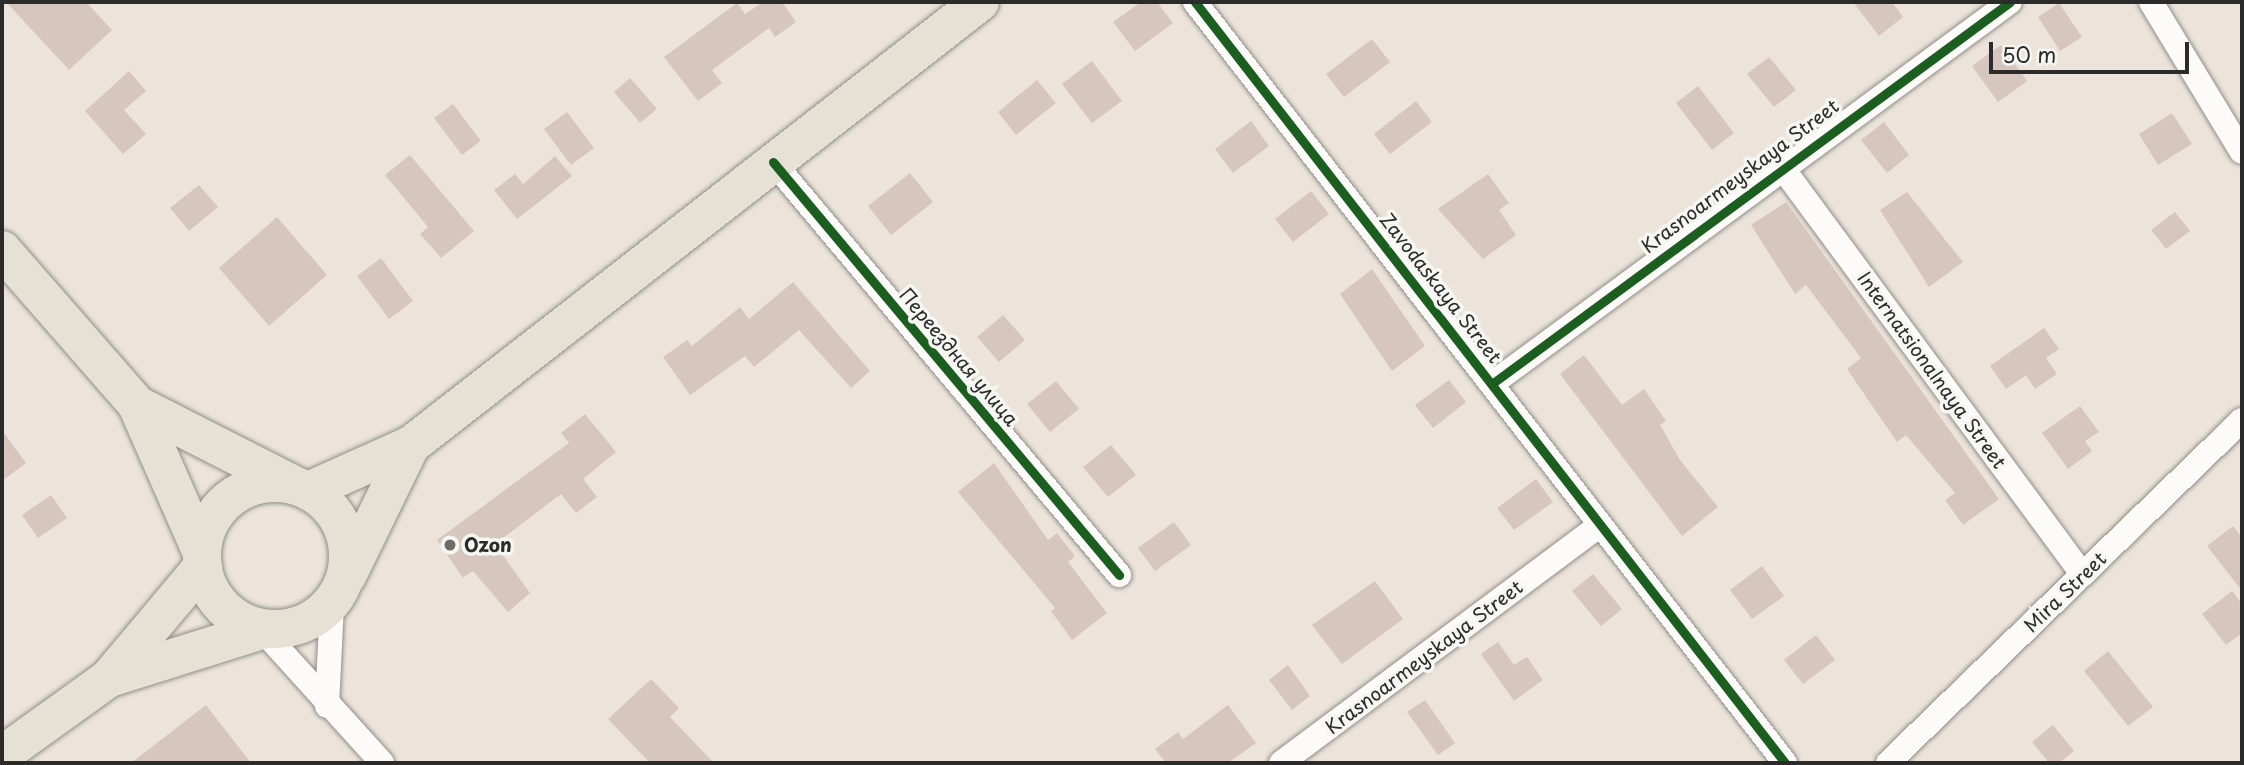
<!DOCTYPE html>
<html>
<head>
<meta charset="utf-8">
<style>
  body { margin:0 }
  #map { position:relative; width:2244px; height:765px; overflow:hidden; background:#ece4da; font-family:"Playpen Sans",sans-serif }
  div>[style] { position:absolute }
  .building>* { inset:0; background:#d7c6be }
  .roads { filter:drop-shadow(0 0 2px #918e89) drop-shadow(0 0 2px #918e89) }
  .street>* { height:24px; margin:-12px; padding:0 12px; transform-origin:12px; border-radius:12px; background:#fcfbf9 }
  .primary>* { height:38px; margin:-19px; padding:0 19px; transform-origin:19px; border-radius:19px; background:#e6e1d5 }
  .primary>.ring { margin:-19px; padding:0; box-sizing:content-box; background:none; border:38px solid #e6e1d5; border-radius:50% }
  .cycleway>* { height:9px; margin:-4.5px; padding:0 4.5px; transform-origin:4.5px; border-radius:4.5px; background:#1b5e20 }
  .dots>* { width:19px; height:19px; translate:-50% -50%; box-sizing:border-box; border:4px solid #f6f6f2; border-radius:50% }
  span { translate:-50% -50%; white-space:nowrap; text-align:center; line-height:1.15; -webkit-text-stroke:7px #f6f6f2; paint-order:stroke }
  .street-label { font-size:19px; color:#2b2b2b }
  .poi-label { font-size:19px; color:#2b2b2b; font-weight:700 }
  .left { translate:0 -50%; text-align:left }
  .frame { position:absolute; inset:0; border:4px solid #2b2b2b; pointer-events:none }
  .scale { position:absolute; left:1989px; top:42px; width:200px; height:32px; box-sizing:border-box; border:4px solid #2b2b2b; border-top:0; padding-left:9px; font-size:21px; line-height:24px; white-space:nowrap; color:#2b2b2b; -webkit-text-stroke:5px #f6f6f2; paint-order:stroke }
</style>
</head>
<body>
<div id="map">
  <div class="building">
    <div style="clip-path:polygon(6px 2px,86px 2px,112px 30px,69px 70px)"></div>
    <div style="clip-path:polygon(763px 2px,782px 2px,796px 22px,775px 37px,769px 28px,712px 70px,722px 83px,698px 101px,664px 57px,737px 3px,745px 14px)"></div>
    <div style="clip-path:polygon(1141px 2px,1157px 2px,1173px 23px,1135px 51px,1113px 22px)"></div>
    <div style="clip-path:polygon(1853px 2px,1892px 2px,1903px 17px,1879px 36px)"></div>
    <div style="clip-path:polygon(2059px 3px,2082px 37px,2060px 51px,2038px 17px)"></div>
    <div style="clip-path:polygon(1372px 39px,1390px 62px,1344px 97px,1326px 74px)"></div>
    <div style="clip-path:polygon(2001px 45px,2027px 81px,1998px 102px,1972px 66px)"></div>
    <div style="clip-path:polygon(1769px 57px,1796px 90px,1774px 107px,1747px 74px)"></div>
    <div style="clip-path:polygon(1092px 61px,1122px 101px,1092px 123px,1062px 84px)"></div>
    <div style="clip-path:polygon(129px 71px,146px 91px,124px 110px,146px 134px,123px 154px,85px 111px)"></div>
    <div style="clip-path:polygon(630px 78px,657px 109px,640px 123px,614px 92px)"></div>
    <div style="clip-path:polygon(1037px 80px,1056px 103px,1016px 135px,998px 112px)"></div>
    <div style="clip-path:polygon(1698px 86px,1734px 133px,1712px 150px,1676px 103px)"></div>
    <div style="clip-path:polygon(1416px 101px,1432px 122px,1390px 154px,1374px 134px)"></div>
    <div style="clip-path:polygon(453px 104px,481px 141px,462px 155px,434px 118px)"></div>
    <div style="clip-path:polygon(567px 112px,594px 148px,571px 165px,544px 129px)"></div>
    <div style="clip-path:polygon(2172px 113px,2192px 144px,2158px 165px,2139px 134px)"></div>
    <div style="clip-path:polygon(1251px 121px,1269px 146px,1233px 173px,1215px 149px)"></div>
    <div style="clip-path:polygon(1884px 122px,1909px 155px,1887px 173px,1861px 140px)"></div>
    <div style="clip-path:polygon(410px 155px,474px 231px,441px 258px,420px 234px,428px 227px,385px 175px)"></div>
    <div style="clip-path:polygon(555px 156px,572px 176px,517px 219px,494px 190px,515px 174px,523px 184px)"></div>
    <div style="clip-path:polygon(910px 173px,933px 202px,891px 235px,868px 206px)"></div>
    <div style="clip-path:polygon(1488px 174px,1509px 203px,1499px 210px,1516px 235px,1483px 259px,1438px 209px)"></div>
    <div style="clip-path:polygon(199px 185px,218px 207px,189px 231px,170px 208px)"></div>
    <div style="clip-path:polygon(1311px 191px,1329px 214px,1293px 242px,1275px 219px)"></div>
    <div style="clip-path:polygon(1907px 192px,1963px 262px,1929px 287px,1880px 210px)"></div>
    <div style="clip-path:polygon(1786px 202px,1999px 499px,1963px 525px,1945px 500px,1955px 493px,1906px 435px,1897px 442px,1847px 369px,1861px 358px,1806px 285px,1795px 294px,1751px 225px)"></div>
    <div style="clip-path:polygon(2175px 212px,2190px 231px,2166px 249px,2151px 230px)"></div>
    <div style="clip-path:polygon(277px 217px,327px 275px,269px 326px,219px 268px)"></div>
    <div style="clip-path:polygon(381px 258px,413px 301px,389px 319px,357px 276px)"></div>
    <div style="clip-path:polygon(1372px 269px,1425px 346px,1392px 371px,1340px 294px)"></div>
    <div style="clip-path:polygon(793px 282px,870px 371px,851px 388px,799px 330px,754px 367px,745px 356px,690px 395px,663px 357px,687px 340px,692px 346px,740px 307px,749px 319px)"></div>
    <div style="clip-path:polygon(1003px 315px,1025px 340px,999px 362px,977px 337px)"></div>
    <div style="clip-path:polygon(2044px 328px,2059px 349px,2046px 358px,2057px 374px,2035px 389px,2026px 375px,2006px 389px,1990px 366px)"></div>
    <div style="clip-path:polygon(1584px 355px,1622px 405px,1644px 389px,1666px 421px,1660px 425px,1680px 460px,1718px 507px,1682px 536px,1560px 374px)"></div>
    <div style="clip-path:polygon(1449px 380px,1466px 402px,1433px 428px,1415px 405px)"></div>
    <div style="clip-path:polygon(1056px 381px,1079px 409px,1050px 432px,1027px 404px)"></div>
    <div style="clip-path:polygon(2080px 406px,2099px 432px,2085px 441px,2092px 451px,2068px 469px,2042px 433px)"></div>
    <div style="clip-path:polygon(585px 414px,616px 452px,583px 479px,597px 497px,576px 513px,561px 494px,495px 544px,530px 593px,508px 612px,473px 571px,463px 578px,437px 540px,569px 443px,561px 433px)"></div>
    <div style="clip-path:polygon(2px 430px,26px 463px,2px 481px)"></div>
    <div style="clip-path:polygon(1111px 445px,1136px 475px,1108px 497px,1083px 467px)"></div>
    <div style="clip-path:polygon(994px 463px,1048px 540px,1057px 533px,1075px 556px,1068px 562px,1107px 613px,1072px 640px,1051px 611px,1055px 608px,958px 492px)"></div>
    <div style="clip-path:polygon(1536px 479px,1553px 502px,1514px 530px,1497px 508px)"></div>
    <div style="clip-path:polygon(51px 495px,67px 518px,38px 538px,22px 515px)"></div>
    <div style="clip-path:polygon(1174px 522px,1191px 545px,1155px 571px,1138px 548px)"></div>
    <div style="clip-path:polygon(2233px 526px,2242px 538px,2242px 591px,2207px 546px)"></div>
    <div style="clip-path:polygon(1762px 566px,1784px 596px,1752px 619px,1730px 590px)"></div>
    <div style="clip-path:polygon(1593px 574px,1622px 609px,1601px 626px,1572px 591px)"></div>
    <div style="clip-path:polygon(1375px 581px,1403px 619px,1342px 664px,1312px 625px)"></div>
    <div style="clip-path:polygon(2232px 591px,2242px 604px,2242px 633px,2226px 645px,2202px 614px)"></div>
    <div style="clip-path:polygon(1816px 635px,1835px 660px,1803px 684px,1784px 660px)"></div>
    <div style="clip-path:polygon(1498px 642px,1514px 665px,1527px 657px,1543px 680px,1514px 701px,1481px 654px)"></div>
    <div style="clip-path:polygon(2108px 651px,2153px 707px,2128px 726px,2084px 671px)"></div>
    <div style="clip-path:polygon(1288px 665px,1310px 696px,1292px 710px,1269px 680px)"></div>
    <div style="clip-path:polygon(651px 679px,679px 708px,670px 717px,714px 763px,650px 763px,608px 719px)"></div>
    <div style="clip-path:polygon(1425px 700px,1455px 743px,1438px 755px,1407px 712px)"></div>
    <div style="clip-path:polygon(206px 705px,251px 763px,131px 763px)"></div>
    <div style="clip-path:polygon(1228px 705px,1256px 743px,1228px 763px,1166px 763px,1155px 749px,1178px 732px,1183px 739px)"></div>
    <div style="clip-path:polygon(2053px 725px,2074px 751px,2059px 763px,2049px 763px,2032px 742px)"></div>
  </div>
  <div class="roads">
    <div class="street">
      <div style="left:1195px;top:2px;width:963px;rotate:52.21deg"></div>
      <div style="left:2151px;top:2px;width:175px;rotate:58.8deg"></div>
      <div style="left:773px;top:162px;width:539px;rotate:50.04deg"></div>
      <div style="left:1781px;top:166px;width:508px;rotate:53.56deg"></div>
      <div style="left:1493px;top:383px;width:642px;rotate:-36.39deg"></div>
      <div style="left:262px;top:630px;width:179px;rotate:47.9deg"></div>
      <div style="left:327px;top:706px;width:103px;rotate:-87.2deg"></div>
      <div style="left:1281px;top:763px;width:398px;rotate:-36.7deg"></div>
      <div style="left:1888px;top:763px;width:493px;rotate:-44.1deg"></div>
    </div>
    <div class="primary">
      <div style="left:2px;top:250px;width:206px;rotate:48.9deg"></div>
      <div style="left:137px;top:405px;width:159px;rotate:66.3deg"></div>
      <div style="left:137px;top:405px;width:174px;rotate:27deg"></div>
      <div class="ring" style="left:202px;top:483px;width:108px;height:108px"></div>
      <div style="left:308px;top:491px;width:113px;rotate:-24.1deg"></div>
      <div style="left:411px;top:445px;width:721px;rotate:-37.9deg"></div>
      <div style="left:347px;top:576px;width:146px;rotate:-64deg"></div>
      <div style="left:109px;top:678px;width:160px;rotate:-17.4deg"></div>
      <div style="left:2px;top:755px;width:132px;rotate:-35.7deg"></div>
      <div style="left:109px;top:678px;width:146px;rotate:-50deg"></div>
    </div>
  </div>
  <div class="cycleway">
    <div style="left:1195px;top:2px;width:963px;rotate:52.21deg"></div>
    <div style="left:773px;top:162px;width:539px;rotate:50.04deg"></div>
    <div style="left:1493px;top:383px;width:642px;rotate:-36.39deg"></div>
  </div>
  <div class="dots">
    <div style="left:450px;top:545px;background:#6f6c68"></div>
  </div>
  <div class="street-label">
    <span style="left:1740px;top:176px;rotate:-37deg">Krasnoarmeyskaya Street</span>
    <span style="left:1441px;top:288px;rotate:52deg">Zavodaskaya Street</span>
    <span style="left:959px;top:357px;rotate:50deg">Переездная улица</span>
    <span style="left:1932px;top:370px;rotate:54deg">Internatsionalnaya Street</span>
    <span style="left:2065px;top:592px;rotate:-44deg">Mira Street</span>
    <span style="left:1424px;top:657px;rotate:-37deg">Krasnoarmeyskaya Street</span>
  </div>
  <div class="poi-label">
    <span class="left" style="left:464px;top:545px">Ozon</span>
  </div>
  <div class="frame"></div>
  <div class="scale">50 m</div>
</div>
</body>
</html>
